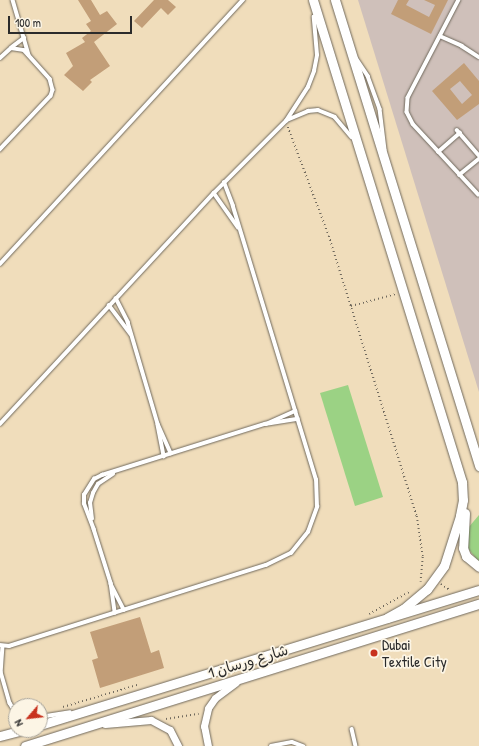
<!DOCTYPE html>
<html>
<head>
<meta charset="utf-8">
<style>
  body { margin:0 }
  #map { position:relative; width:479px; height:746px; overflow:hidden; background:#f0ddbb; font-family:"Patrick Hand","Playpen Sans Arabic",sans-serif }
  div>[style] { position:absolute }
  .industrial>* { inset:0; background:#cfc0ba }
  .green>* { inset:0; background:#9bd284 }
  .building>* { inset:0; background:#c29e78 }
  .path>* { height:1.5px; margin-top:-0.75px; transform-origin:0; background:repeating-linear-gradient(90deg,#70695d 0 1px,transparent 0 4px) }
  .roads { filter:drop-shadow(0 0 1px #70695d) drop-shadow(0 0 1px #70695d) }
  .lane>* { height:3.5px; margin:-1.75px; padding:0 1.75px; transform-origin:1.75px; border-radius:1.75px; background:#fff }
  .street>* { height:7px; margin:-3.5px; padding:0 3.5px; transform-origin:3.5px; border-radius:3.5px; background:#fff }
  .secondary>* { height:9px; margin:-4.5px; padding:0 4.5px; transform-origin:4.5px; border-radius:4.5px; background:#fff }
  .dots>* { width:11px; height:11px; translate:-50% -50%; box-sizing:border-box; border:2px solid #fcf5e5; border-radius:50% }
  span { translate:-50% -50%; white-space:nowrap; text-align:center; line-height:1.15; -webkit-text-stroke:3.5px #fcf5e5; paint-order:stroke }
  .poi-label { font-size:15px; color:#2b2b2b }
  .left { translate:0 -50%; text-align:left }
  .street-label { font-size:15px; color:#2b2b2b }
  .north { position:absolute; left:8px; top:698px; width:40px; height:40px; box-sizing:border-box; background:#fcf5e5; border:1px solid #a8a49b; border-radius:50%; rotate:242deg; font-size:11px; font-weight:700; line-height:16px; text-align:center; color:#2b2b2b }
  .north::after { content:''; display:block; margin:auto; width:14px; height:18px; background:#c8321e; clip-path:polygon(50% 0,100% 100%,50% 72%,0 100%) }
  .scale { position:absolute; left:8px; top:16px; width:124px; height:18px; box-sizing:border-box; border:2px solid #2b2b2b; border-top:0; padding-left:5px; font-size:12px; line-height:14px; white-space:nowrap; color:#2b2b2b; -webkit-text-stroke:3px #fcf5e5; paint-order:stroke }
</style>
</head>
<body>
<div id="map">
  <div class="industrial">
    <div style="clip-path:polygon(358px 0,479px 0,479px 392px)"></div>
  </div>
  <div class="green">
    <div style="clip-path:polygon(348px 385px,383px 497px,355px 506px,320px 393px)"></div>
    <div style="clip-path:polygon(479px 515px,479px 562px,466px 546px,468px 528px)"></div>
  </div>
  <div class="building">
    <div style="clip-path:polygon(78px 0,91px 0,100px 15px,107px 11px,117px 24px,94px 42px,110px 66px,90px 80px,92px 82px,83px 91px,64px 75px,73px 66px,66px 53px,85px 42px,82px 38px,91px 31px,86px 24px,91px 21px)"></div>
    <div style="clip-path:polygon(154px 0,168px 0,176px 7px,168px 15px,161px 8px,142px 28px,134px 21px)"></div>
    <div style="clip-path:polygon(398px 0,409px 0,406px 5px,429px 17px,435px 5px,424px 0,448px 0,431px 34px,391px 14px)"></div>
    <div style="clip-path:polygon(evenodd,464px 63px,479px 81px,479px 104px,457px 120px,432px 91px,464px 63px,460px 81px,472px 95px,462px 104px,450px 89px,460px 81px)"></div>
    <div style="clip-path:polygon(140px 617px,151px 653px,159px 650px,164px 668px,100px 688px,92px 660px,98px 658px,90px 632px)"></div>
  </div>
  <div class="path">
    <div style="left:288px;top:127px;width:116px;rotate:69.4deg"></div>
    <div style="left:329px;top:236px;width:294px;rotate:72.6deg"></div>
    <div style="left:417px;top:516px;width:41px;rotate:81.7deg"></div>
    <div style="left:423px;top:557px;width:25px;rotate:95deg"></div>
    <div style="left:351px;top:306px;width:47px;rotate:-14.9deg"></div>
    <div style="left:441px;top:584px;width:11px;rotate:34deg"></div>
    <div style="left:369px;top:614px;width:46px;rotate:-28.8deg"></div>
    <div style="left:63px;top:707px;width:80px;rotate:-16.6deg"></div>
    <div style="left:166px;top:719px;width:33px;rotate:-9deg"></div>
  </div>
  <div class="roads">
    <div class="lane">
      <div style="left:13px;top:0;width:57px;rotate:73.8deg"></div>
      <div style="left:459px;top:0;width:110px;rotate:117.5deg"></div>
      <div style="left:408px;top:98px;width:14px;rotate:94deg"></div>
      <div style="left:407px;top:112px;width:13px;rotate:63deg"></div>
      <div style="left:413px;top:124px;width:96px;rotate:47.1deg"></div>
      <div style="left:440px;top:36px;width:24px;rotate:24deg"></div>
      <div style="left:462px;top:46px;width:20px;rotate:33deg"></div>
      <div style="left:12px;top:47px;width:15px;rotate:-37deg"></div>
      <div style="left:0;top:58px;width:15px;rotate:-42deg"></div>
      <div style="left:11px;top:48px;width:13px;rotate:9deg"></div>
      <div style="left:24px;top:50px;width:39px;rotate:48deg"></div>
      <div style="left:50px;top:79px;width:11px;rotate:75deg"></div>
      <div style="left:53px;top:90px;width:6px;rotate:108deg"></div>
      <div style="left:51px;top:96px;width:74px;rotate:133.4deg"></div>
      <div style="left:356px;top:58px;width:22px;rotate:56deg"></div>
      <div style="left:368px;top:76px;width:35px;rotate:70deg"></div>
      <div style="left:380px;top:109px;width:41px;rotate:83deg"></div>
      <div style="left:287px;top:120px;width:23px;rotate:-23deg"></div>
      <div style="left:308px;top:111px;width:10px;rotate:-6deg"></div>
      <div style="left:318px;top:110px;width:18px;rotate:22deg"></div>
      <div style="left:335px;top:117px;width:26px;rotate:50deg"></div>
      <div style="left:457px;top:130px;width:33px;rotate:49deg"></div>
      <div style="left:438px;top:152px;width:29px;rotate:-41deg"></div>
      <div style="left:459px;top:175px;width:26px;rotate:-39deg"></div>
      <div style="left:214px;top:193px;width:42px;rotate:54.8deg"></div>
      <div style="left:0;top:264px;width:359px;rotate:-47.4deg"></div>
      <div style="left:116px;top:298px;width:27px;rotate:63deg"></div>
      <div style="left:128px;top:322px;width:106px;rotate:73.6deg"></div>
      <div style="left:158px;top:424px;width:32px;rotate:66deg"></div>
      <div style="left:109px;top:305px;width:36px;rotate:53deg"></div>
      <div style="left:0;top:424px;width:315px;rotate:-47.2deg"></div>
      <div style="left:214px;top:193px;width:102px;rotate:-45deg"></div>
      <div style="left:286px;top:121px;width:40px;rotate:-57.1deg"></div>
      <div style="left:308px;top:87px;width:17px;rotate:-69deg"></div>
      <div style="left:314px;top:71px;width:16px;rotate:-79deg"></div>
      <div style="left:317px;top:55px;width:38px;rotate:-95deg"></div>
      <div style="left:266px;top:424px;width:32px;rotate:-24deg"></div>
      <div style="left:158px;top:425px;width:32px;rotate:79deg"></div>
      <div style="left:92px;top:519px;width:16px;rotate:-97deg"></div>
      <div style="left:90px;top:503px;width:10px;rotate:-73deg"></div>
      <div style="left:93px;top:493px;width:10px;rotate:-61deg"></div>
      <div style="left:98px;top:484px;width:18px;rotate:-34deg"></div>
      <div style="left:94px;top:529px;width:57px;rotate:72.5deg"></div>
      <div style="left:111px;top:583px;width:30px;rotate:82deg"></div>
      <div style="left:94px;top:530px;width:28px;rotate:-111deg"></div>
      <div style="left:84px;top:504px;width:9px;rotate:-90deg"></div>
      <div style="left:84px;top:495px;width:19px;rotate:-58deg"></div>
      <div style="left:94px;top:479px;width:9px;rotate:-27deg"></div>
      <div style="left:102px;top:475px;width:171px;rotate:-17.4deg"></div>
      <div style="left:265px;top:424px;width:33px;rotate:-9deg"></div>
      <div style="left:111px;top:584px;width:29px;rotate:63deg"></div>
      <div style="left:0;top:645px;width:9px;rotate:6deg"></div>
      <div style="left:9px;top:646px;width:269px;rotate:-17.5deg"></div>
      <div style="left:266px;top:565px;width:28px;rotate:-26deg"></div>
      <div style="left:291px;top:553px;width:27px;rotate:-51deg"></div>
      <div style="left:308px;top:532px;width:27px;rotate:-70deg"></div>
      <div style="left:317px;top:507px;width:27px;rotate:-92deg"></div>
      <div style="left:316px;top:480px;width:286px;rotate:-106.9deg"></div>
      <div style="left:233px;top:206px;width:25px;rotate:-111deg"></div>
      <div style="left:3px;top:646px;width:26px;rotate:94deg"></div>
      <div style="left:1px;top:672px;width:32px;rotate:74deg"></div>
      <div style="left:10px;top:703px;width:12px;rotate:59deg"></div>
      <div style="left:40px;top:717px;width:30px;rotate:-9deg"></div>
      <div style="left:352px;top:729px;width:17px;rotate:77deg"></div>
      <div style="left:271px;top:746px;width:21px;rotate:-11deg"></div>
      <div style="left:292px;top:742px;width:12px;rotate:20deg"></div>
    </div>
    <div class="street">
      <div style="left:105px;top:724px;width:46px;rotate:-5deg"></div>
      <div style="left:151px;top:720px;width:21px;rotate:28deg"></div>
      <div style="left:170px;top:730px;width:18px;rotate:63deg"></div>
      <div style="left:208px;top:746px;width:20px;rotate:-101deg"></div>
      <div style="left:204px;top:726px;width:18px;rotate:-77deg"></div>
      <div style="left:208px;top:708px;width:12px;rotate:-55deg"></div>
      <div style="left:215px;top:698px;width:26px;rotate:-37deg"></div>
    </div>
    <div class="secondary">
      <div style="left:313px;top:0;width:505px;rotate:72.82deg"></div>
      <div style="left:462px;top:482px;width:18px;rotate:87deg"></div>
      <div style="left:463px;top:500px;width:16px;rotate:101deg"></div>
      <div style="left:460px;top:516px;width:52px;rotate:107.7deg"></div>
      <div style="left:444px;top:566px;width:29px;rotate:126deg"></div>
      <div style="left:427px;top:589px;width:31px;rotate:140deg"></div>
      <div style="left:403px;top:609px;width:18px;rotate:151deg"></div>
      <div style="left:335px;top:0;width:488px;rotate:72.8deg"></div>
      <div style="left:465px;top:513px;width:35px;rotate:93deg"></div>
      <div style="left:463px;top:548px;width:9px;rotate:69deg"></div>
      <div style="left:466px;top:556px;width:17px;rotate:40deg"></div>
      <div style="left:40px;top:725px;width:459px;rotate:-17.1deg"></div>
      <div style="left:0;top:736px;width:23px;rotate:-15deg"></div>
      <div style="left:25px;top:746px;width:476px;rotate:-17.4deg"></div>
    </div>
  </div>
  <div class="dots">
    <div style="left:374px;top:653px;background:#c8321e"></div>
  </div>
  <div class="poi-label">
    <span class="left" style="left:382px;top:653px">Dubai<br>Textile City</span>
  </div>
  <div class="street-label">
    <span style="left:248px;top:661px;rotate:-17deg">شارع ورسان 1</span>
  </div>
  <div class="north">N</div>
  <div class="scale">100 m</div>
</div>
</body>
</html>
